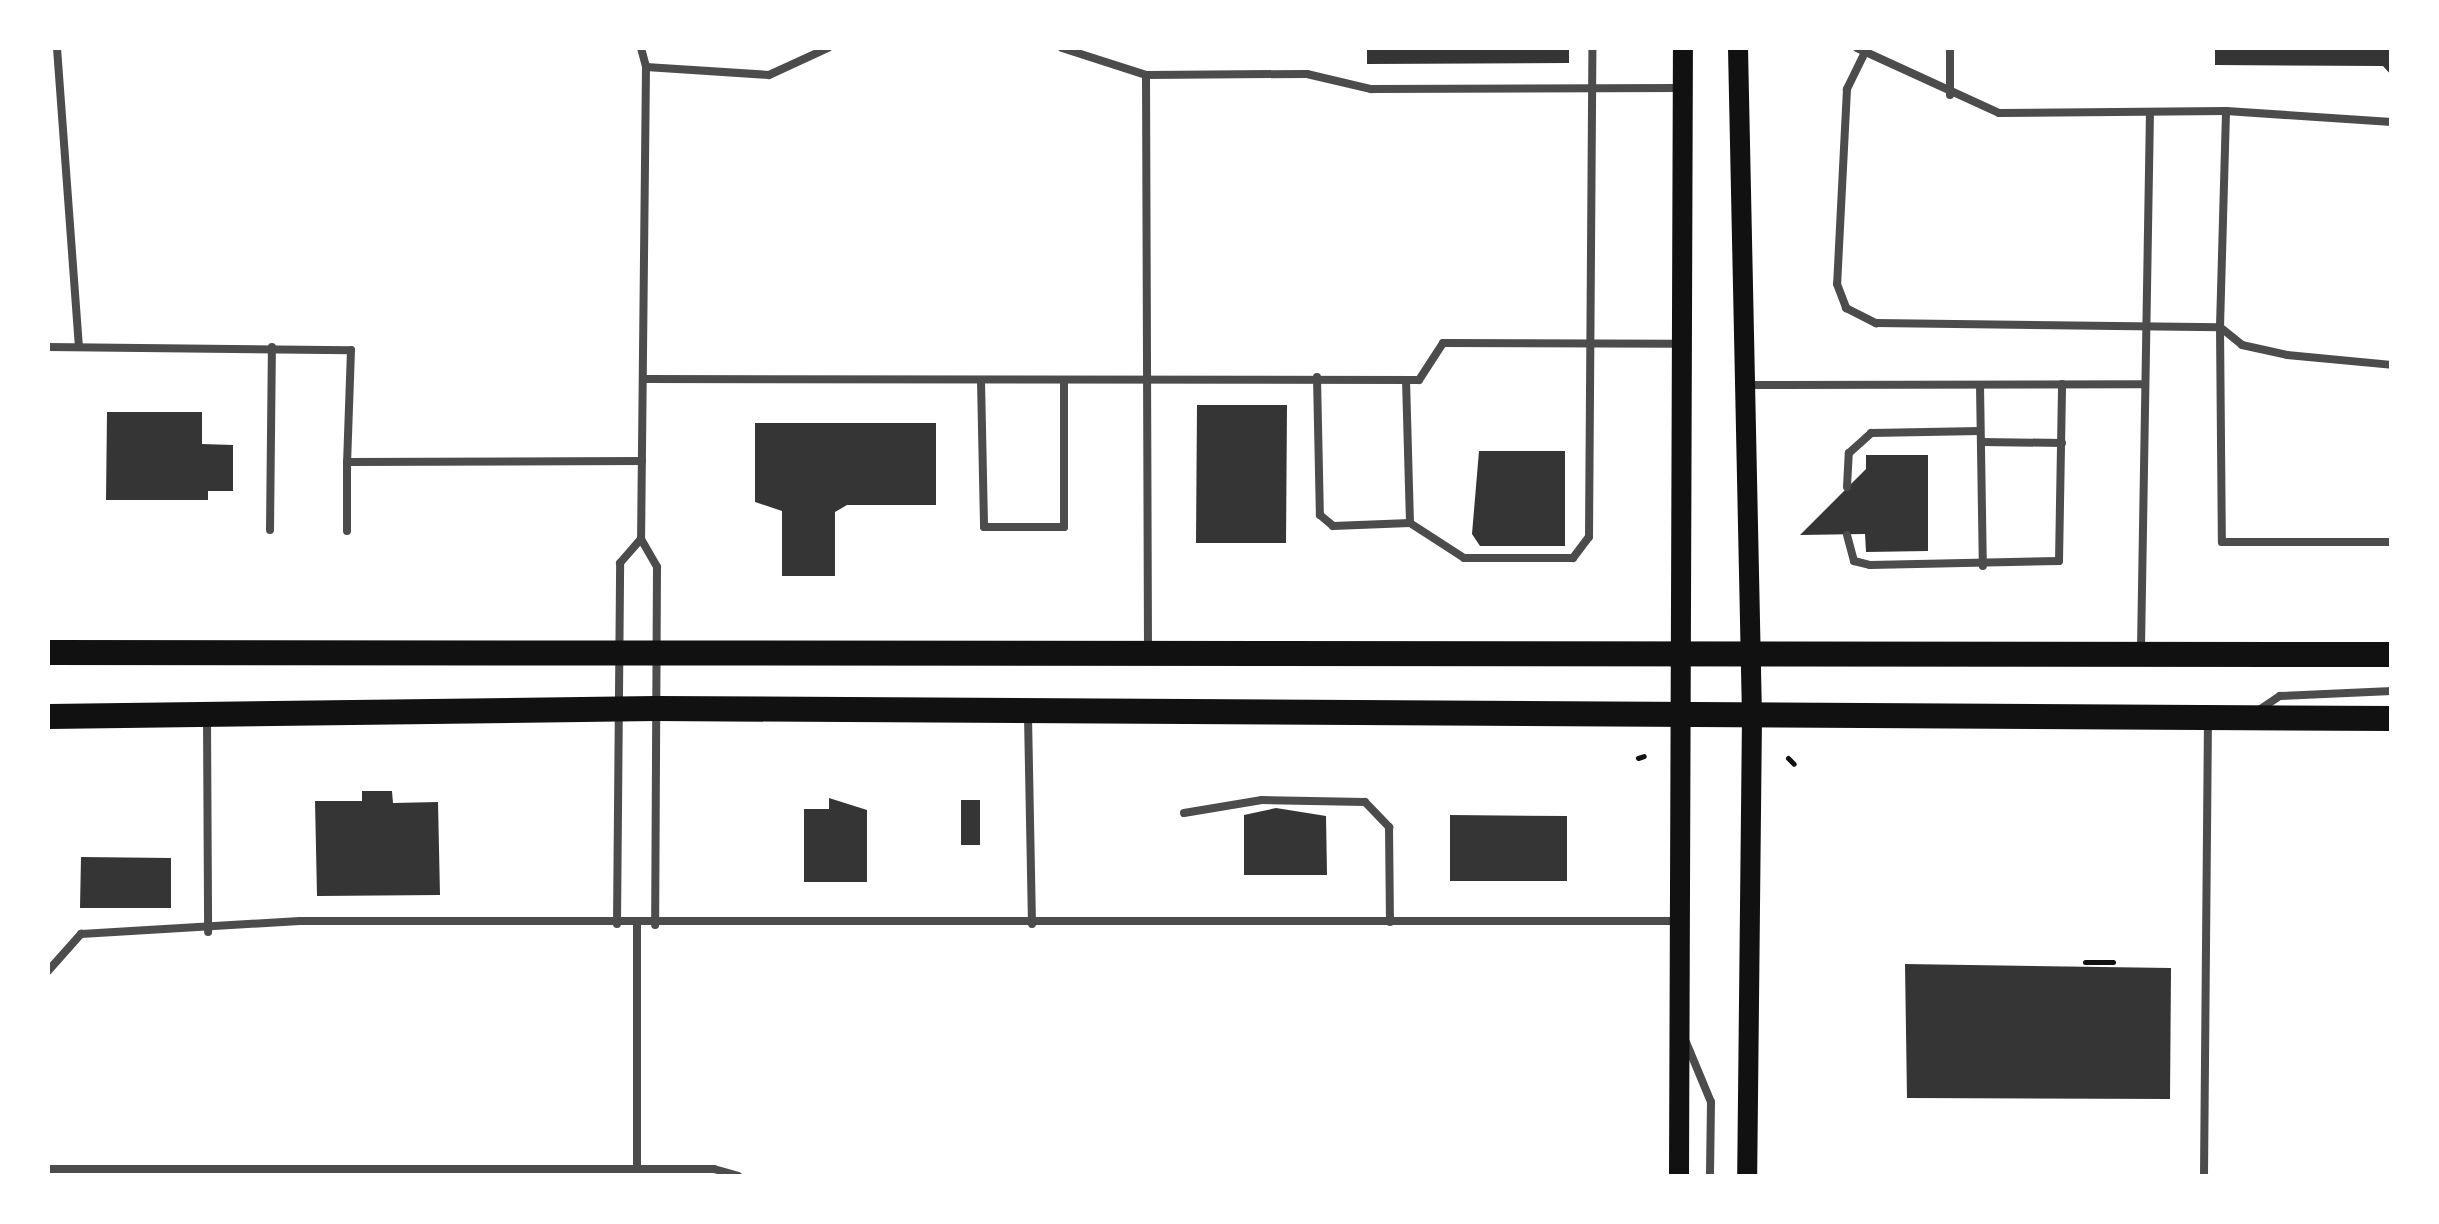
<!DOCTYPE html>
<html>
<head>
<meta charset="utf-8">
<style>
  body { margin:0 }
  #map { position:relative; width:2439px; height:1224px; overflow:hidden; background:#fff; font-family:Inter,sans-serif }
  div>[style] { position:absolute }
  .building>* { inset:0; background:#353535 }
  .path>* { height:5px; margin:-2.5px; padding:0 2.5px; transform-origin:2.5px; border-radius:2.5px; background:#111 }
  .service>* { height:8px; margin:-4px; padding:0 4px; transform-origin:4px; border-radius:4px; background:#4c4c4c }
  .secondary>* { height:20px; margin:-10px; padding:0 10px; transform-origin:10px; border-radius:10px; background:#111 }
  .primary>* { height:25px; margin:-12.5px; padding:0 12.5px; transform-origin:12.5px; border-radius:12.5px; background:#111 }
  span { translate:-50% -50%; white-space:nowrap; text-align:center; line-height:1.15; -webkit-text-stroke:10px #fff; paint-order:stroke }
  .frame { position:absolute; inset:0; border:50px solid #fff; pointer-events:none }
</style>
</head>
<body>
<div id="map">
  <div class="building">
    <div style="clip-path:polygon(1367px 48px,1569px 48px,1569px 63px,1367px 64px)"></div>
    <div style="clip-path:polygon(2215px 48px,2392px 48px,2392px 76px,2383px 66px,2215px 65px)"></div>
    <div style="clip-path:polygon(1197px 405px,1287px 405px,1286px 543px,1196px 543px)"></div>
    <div style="clip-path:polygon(107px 412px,202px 412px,202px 444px,233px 445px,233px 491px,208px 491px,208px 500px,106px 500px)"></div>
    <div style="clip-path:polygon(755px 423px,936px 423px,936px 505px,847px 505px,835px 512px,835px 576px,782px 576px,782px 511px,755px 502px)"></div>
    <div style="clip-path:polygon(1479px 451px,1565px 451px,1565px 546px,1480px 546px,1472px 534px)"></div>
    <div style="clip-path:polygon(1866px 455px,1928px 455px,1928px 551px,1866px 552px,1865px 534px,1800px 535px,1866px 469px)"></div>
    <div style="clip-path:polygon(362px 791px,392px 791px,393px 803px,438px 802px,440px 895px,317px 896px,315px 801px,362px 801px)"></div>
    <div style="clip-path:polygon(829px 798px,867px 810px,867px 882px,804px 882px,804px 809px,829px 809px)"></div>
    <div style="clip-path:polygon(961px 800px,980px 800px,980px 845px,961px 845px)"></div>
    <div style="clip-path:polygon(1276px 808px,1326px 816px,1327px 875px,1244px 875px,1244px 815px)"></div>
    <div style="clip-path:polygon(1450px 815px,1567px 816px,1567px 881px,1450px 881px)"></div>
    <div style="clip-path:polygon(81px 857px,171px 858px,171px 908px,80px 908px)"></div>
    <div style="clip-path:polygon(1905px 964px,2171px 968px,2170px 1099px,1907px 1098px)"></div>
  </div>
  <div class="path">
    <div style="left:1638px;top:758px;width:6px;rotate:-18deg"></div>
    <div style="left:1788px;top:758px;width:8px;rotate:45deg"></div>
    <div style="left:2085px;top:962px;width:28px"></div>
  </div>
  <div class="service">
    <div style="left:57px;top:48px;width:299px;rotate:85.8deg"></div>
    <div style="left:641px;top:48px;width:20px;rotate:75deg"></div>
    <div style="left:646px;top:67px;width:123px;rotate:3.7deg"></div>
    <div style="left:769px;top:75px;width:65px;rotate:-24.6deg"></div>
    <div style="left:1062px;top:48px;width:88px;rotate:17.8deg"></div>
    <div style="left:1146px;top:75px;width:161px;rotate:-0.4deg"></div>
    <div style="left:1307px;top:74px;width:66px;rotate:13.2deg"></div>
    <div style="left:1371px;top:89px;width:308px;rotate:-0.2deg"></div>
    <div style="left:1857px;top:48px;width:156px;rotate:24.6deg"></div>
    <div style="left:1999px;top:113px;width:227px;rotate:-0.5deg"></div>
    <div style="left:2226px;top:111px;width:166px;rotate:3.8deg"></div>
    <div style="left:1867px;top:48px;width:46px;rotate:116deg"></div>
    <div style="left:1847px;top:89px;width:195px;rotate:92.9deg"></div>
    <div style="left:1837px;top:284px;width:26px;rotate:69deg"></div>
    <div style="left:1846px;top:308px;width:34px;rotate:27deg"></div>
    <div style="left:1876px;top:323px;width:344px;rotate:0.7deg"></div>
    <div style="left:2220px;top:327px;width:216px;rotate:-88.4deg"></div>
    <div style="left:1950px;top:48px;width:47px;rotate:90deg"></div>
    <div style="left:646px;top:67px;width:472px;rotate:90.6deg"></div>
    <div style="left:641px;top:539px;width:32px;rotate:60deg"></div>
    <div style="left:657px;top:567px;width:358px;rotate:90.3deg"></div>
    <div style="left:1146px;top:75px;width:574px;rotate:89.8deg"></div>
    <div style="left:2220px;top:327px;width:215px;rotate:89.5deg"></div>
    <div style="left:2222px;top:542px;width:170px"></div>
    <div style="left:2220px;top:327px;width:28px;rotate:39deg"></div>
    <div style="left:2242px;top:345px;width:46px;rotate:12.5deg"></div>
    <div style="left:2287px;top:355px;width:105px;rotate:5.4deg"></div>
    <div style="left:48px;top:347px;width:303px;rotate:0.6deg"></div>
    <div style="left:351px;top:350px;width:112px;rotate:92deg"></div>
    <div style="left:347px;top:462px;width:295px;rotate:-0.2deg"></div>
    <div style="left:1317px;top:377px;width:138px;rotate:88.8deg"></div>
    <div style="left:1320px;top:515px;width:17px;rotate:40deg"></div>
    <div style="left:1333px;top:526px;width:77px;rotate:-2.2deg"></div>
    <div style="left:1410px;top:523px;width:143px;rotate:-91.6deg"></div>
    <div style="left:644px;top:379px;width:775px;rotate:0.07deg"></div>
    <div style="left:1419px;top:380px;width:44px;rotate:-57deg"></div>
    <div style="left:1443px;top:343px;width:236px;rotate:0.2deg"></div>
    <div style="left:981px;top:381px;width:146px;rotate:88.8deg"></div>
    <div style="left:984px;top:527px;width:80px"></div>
    <div style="left:1064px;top:527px;width:145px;rotate:-90deg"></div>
    <div style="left:1746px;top:385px;width:395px;rotate:-0.1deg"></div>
    <div style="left:1980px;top:385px;width:181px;rotate:89.1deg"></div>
    <div style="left:1981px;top:442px;width:81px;rotate:0.7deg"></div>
    <div style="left:347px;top:462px;width:69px;rotate:90deg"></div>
    <div style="left:1847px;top:487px;width:34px;rotate:-87deg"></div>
    <div style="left:1849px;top:453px;width:30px;rotate:-42deg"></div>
    <div style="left:1871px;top:433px;width:109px;rotate:-1.1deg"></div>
    <div style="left:1410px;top:523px;width:64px;rotate:32.9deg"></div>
    <div style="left:1464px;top:558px;width:109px"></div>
    <div style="left:1573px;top:558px;width:26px;rotate:-53deg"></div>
    <div style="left:1589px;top:537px;width:489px;rotate:-89.6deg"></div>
    <div style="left:270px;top:530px;width:183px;rotate:-89.4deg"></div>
    <div style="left:1847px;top:535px;width:27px;rotate:75deg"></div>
    <div style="left:1854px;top:561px;width:16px;rotate:14deg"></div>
    <div style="left:1870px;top:565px;width:189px;rotate:-1.2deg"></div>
    <div style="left:2059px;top:561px;width:177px;rotate:-89deg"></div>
    <div style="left:2141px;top:648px;width:535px;rotate:-89.04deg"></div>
    <div style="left:2259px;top:710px;width:25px;rotate:-34deg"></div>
    <div style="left:2280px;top:696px;width:112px;rotate:-2.6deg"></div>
    <div style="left:1028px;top:716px;width:208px;rotate:88.9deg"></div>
    <div style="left:207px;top:718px;width:214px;rotate:89.7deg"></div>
    <div style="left:1184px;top:813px;width:79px;rotate:-9.5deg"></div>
    <div style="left:1262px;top:800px;width:103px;rotate:1.1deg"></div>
    <div style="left:1365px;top:802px;width:35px;rotate:46deg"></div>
    <div style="left:1389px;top:827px;width:95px;rotate:89.4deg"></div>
    <div style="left:617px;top:924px;width:361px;rotate:-89.5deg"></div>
    <div style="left:620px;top:563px;width:32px;rotate:-49deg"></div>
    <div style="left:637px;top:924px;width:245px;rotate:90deg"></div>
    <div style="left:48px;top:971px;width:50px;rotate:-48.3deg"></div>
    <div style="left:81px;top:934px;width:219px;rotate:-3.4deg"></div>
    <div style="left:300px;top:921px;width:1378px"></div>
    <div style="left:1686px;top:1042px;width:65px;rotate:67.4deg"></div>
    <div style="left:1711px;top:1102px;width:74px;rotate:90.8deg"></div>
    <div style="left:48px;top:1169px;width:666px"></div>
    <div style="left:714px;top:1169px;width:25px;rotate:16deg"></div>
    <div style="left:2204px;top:1176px;width:454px;rotate:-89.5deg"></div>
  </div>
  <div class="secondary">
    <div style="left:1738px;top:48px;width:668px;rotate:88.8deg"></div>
    <div style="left:1752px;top:716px;width:460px;rotate:90.6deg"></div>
    <div style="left:1679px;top:1176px;width:1128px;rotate:-89.8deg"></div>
  </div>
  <div class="primary">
    <div style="left:48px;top:652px;width:2344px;rotate:0.05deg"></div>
    <div style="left:48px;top:716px;width:607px;rotate:-0.76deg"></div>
    <div style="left:655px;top:708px;width:1737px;rotate:0.33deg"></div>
  </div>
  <div class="frame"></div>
</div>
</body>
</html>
